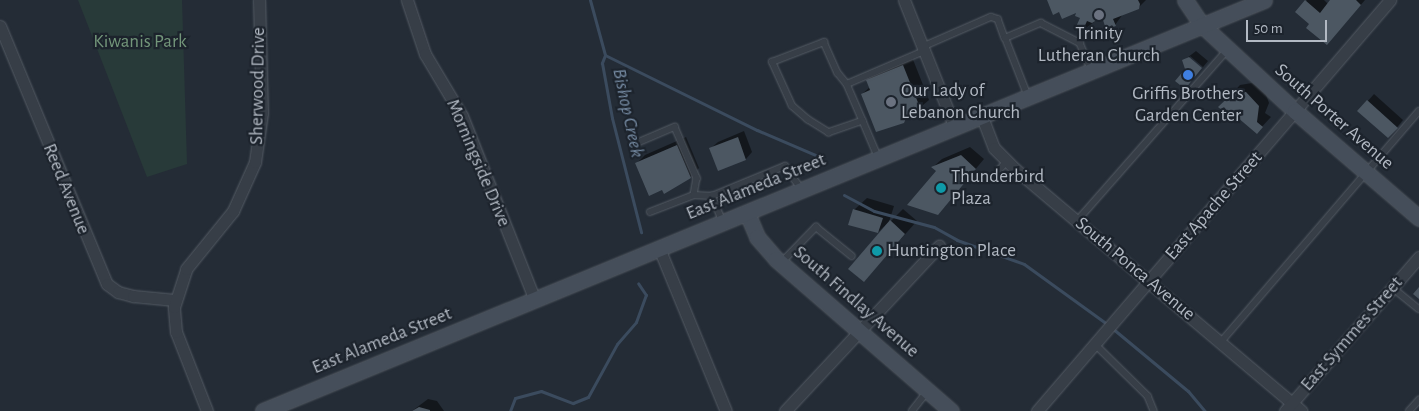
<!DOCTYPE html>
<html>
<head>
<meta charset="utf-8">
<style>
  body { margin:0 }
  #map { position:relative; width:1419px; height:411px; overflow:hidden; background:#242c36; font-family:"Alegreya Sans",sans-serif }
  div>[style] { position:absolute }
  .green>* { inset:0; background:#283a39 }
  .shadow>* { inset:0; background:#0007 }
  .stream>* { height:3px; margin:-1.5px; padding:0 1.5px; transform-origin:1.5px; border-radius:1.5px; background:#3b4b5e }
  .building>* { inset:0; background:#4c5762 }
  .roads { filter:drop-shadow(0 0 1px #555c65) drop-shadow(0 0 1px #555c65) }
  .lane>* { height:5.5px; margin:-2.75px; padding:0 2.75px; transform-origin:2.75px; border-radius:2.75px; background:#373e47 }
  .street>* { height:11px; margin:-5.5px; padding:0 5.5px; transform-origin:5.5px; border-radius:5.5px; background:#373e47 }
  .secondary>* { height:15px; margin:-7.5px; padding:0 7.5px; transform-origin:7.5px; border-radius:7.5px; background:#454e5a }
  .dots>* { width:14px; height:14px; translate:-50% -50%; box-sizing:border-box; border:2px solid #1c232c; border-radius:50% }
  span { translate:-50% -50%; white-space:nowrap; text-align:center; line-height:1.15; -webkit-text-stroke:4.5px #1c232c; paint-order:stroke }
  .poi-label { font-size:19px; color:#b2b9c3 }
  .left { translate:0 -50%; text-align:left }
  .park-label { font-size:19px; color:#73967a }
  .street-label { font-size:19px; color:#b2b9c3 }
  .water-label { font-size:20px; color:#768ba3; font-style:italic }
  .scale { position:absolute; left:1246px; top:20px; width:81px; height:22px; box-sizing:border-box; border:2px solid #b2b9c3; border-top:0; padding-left:6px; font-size:15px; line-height:18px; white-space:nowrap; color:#b2b9c3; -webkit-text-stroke:4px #1c232c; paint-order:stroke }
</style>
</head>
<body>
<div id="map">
  <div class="green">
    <div style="clip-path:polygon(78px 0,182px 0,187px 164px,147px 177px)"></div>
  </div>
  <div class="shadow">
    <div style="clip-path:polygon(1048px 0,1146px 0,1138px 8px,1123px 14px,1115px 25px,1102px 16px,1082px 31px,1079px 11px,1060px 10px)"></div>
    <div style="clip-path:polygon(1307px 0,1324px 0,1328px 4px,1332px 0,1365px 0,1335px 35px,1311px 24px,1297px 12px)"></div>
    <div style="clip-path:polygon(1196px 51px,1208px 61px,1203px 67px,1190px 56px,1186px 69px,1183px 61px)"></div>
    <div style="clip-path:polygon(912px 57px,929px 100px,903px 122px,862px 94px,870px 87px,867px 81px,876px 72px)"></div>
    <div style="clip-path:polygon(1252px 83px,1265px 92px,1269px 103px,1265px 113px,1271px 117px,1257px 132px,1237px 115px,1220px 107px,1240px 85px)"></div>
    <div style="clip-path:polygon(1374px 94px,1403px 120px,1395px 130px,1359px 111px)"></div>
    <div style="clip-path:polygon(744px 131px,752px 152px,746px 159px,719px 169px,711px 148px,718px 142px)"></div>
    <div style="clip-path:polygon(686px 137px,699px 168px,690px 177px,636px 164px,645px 155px)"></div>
    <div style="clip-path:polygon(970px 147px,984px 159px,938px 214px,937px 171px,933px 167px,942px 159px)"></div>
    <div style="clip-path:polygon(867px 198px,894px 206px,889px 222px,878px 232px,854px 210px)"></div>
    <div style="clip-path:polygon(903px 209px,917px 221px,864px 280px,890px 222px)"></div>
    <div style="clip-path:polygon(428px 399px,437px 401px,444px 411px,412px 411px)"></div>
  </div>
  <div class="stream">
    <div style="left:590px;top:0;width:57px;rotate:74.7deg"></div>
    <div style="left:605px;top:55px;width:169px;rotate:26.3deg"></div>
    <div style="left:757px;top:130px;width:69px;rotate:23.2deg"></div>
    <div style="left:605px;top:55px;width:9px;rotate:111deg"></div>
    <div style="left:602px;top:63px;width:56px;rotate:79.7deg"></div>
    <div style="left:612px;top:118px;width:118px;rotate:75.7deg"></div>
    <div style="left:844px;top:195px;width:34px;rotate:28deg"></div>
    <div style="left:874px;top:211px;width:62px;rotate:14.9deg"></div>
    <div style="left:934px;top:227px;width:26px;rotate:29deg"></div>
    <div style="left:957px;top:240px;width:71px;rotate:19.7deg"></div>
    <div style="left:1024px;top:264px;width:102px;rotate:35.9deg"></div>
    <div style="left:1112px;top:328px;width:99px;rotate:39.7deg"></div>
    <div style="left:1188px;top:391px;width:26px;rotate:50deg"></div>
    <div style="left:510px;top:411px;width:14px;rotate:-69deg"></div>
    <div style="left:515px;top:398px;width:27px;rotate:-15deg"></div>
    <div style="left:541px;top:391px;width:34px;rotate:21deg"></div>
    <div style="left:573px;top:403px;width:16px;rotate:-22deg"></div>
    <div style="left:588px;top:397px;width:60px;rotate:-61.3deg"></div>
    <div style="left:617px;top:344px;width:29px;rotate:-49deg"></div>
    <div style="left:636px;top:322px;width:29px;rotate:-70deg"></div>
    <div style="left:646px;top:295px;width:14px;rotate:-124deg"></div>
  </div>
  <div class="building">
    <div style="clip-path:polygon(1047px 0,1138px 0,1140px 4px,1139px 9px,1113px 19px,1116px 26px,1106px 29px,1102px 17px,1092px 23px,1087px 21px,1082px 32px,1075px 29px,1080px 18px,1075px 16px,1076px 13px,1062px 19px,1059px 12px,1053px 15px)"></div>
    <div style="clip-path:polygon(1305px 0,1320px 13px,1330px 0,1356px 0,1361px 5px,1327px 45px,1306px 28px,1309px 24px,1295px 12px)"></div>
    <div style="clip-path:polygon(1189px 57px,1202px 68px,1185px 89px,1175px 81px,1185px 69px,1182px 60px)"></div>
    <div style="clip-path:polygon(903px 65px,921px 110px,907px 116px,904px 123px,876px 132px,861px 94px,870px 90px,866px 80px)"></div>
    <div style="clip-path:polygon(1235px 91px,1246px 92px,1259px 106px,1257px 122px,1263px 127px,1257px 134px,1237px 117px,1234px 120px,1218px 107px)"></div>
    <div style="clip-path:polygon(1367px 100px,1398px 128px,1388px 138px,1357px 111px)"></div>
    <div style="clip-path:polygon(738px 137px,746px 160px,718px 171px,709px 148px)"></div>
    <div style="clip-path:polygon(677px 145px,691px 178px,664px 194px,662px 190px,649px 196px,635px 163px)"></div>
    <div style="clip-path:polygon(961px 155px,976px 169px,938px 215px,907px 205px,936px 171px,931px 167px)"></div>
    <div style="clip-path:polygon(853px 209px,883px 218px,878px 233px,848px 225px)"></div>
    <div style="clip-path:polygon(890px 220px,905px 234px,864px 282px,848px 269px)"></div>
    <div style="clip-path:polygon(1419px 287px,1419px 299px,1413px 294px)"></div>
    <div style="clip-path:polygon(419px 407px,430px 410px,430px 411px,412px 411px)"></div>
  </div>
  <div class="roads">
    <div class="lane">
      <div style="left:922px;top:47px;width:75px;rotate:-23.5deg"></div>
      <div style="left:991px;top:17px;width:7px;rotate:16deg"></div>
      <div style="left:998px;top:19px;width:20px;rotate:70deg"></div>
      <div style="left:847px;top:84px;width:84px;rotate:-23.2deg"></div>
      <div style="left:1028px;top:97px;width:63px;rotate:-111.3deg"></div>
      <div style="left:1005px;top:38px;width:39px;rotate:-23deg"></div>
      <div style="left:1041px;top:23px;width:44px;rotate:27.1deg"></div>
      <div style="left:1080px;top:43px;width:28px;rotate:67deg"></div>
      <div style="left:863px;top:121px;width:36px;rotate:161deg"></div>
      <div style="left:829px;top:133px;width:25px;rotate:-148deg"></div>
      <div style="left:808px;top:120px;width:21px;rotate:-139deg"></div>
      <div style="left:792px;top:106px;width:48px;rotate:-114.4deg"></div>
      <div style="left:772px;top:62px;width:56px;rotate:-21deg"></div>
      <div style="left:824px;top:42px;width:34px;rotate:66deg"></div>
      <div style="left:838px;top:73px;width:14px;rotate:51deg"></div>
      <div style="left:847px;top:84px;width:40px;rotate:66.6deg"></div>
      <div style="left:863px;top:121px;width:39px;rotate:67deg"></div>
      <div style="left:639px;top:142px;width:39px;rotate:-23deg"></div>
      <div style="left:675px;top:127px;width:56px;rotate:66.7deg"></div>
      <div style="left:697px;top:178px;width:17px;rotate:100deg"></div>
      <div style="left:999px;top:170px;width:12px;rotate:-48deg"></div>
      <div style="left:650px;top:212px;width:47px;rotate:-21.1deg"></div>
      <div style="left:694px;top:195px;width:18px;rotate:3deg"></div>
      <div style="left:722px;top:221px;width:27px;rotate:-112deg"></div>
      <div style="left:712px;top:196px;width:79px;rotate:-22.3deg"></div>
      <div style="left:785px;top:166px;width:27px;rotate:54deg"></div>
      <div style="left:1077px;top:221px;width:229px;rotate:-48.7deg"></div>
      <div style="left:782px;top:262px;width:49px;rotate:-45.8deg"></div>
      <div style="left:816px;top:227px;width:46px;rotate:38.9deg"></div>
      <div style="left:1393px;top:288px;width:33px;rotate:39deg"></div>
      <div style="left:1221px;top:342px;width:304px;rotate:-49.4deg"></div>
      <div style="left:1095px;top:344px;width:74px;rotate:44.5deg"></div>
      <div style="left:1148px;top:396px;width:16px;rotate:68deg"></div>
      <div style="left:912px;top:411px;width:24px;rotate:-52deg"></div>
      <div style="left:1409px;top:411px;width:15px;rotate:-48deg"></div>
    </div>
    <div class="street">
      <div style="left:407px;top:0;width:57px;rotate:71.6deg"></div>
      <div style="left:425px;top:54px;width:72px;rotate:59.2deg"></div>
      <div style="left:462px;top:116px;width:198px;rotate:68.4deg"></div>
      <div style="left:904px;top:0;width:138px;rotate:68.3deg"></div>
      <div style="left:0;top:26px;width:279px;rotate:67.5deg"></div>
      <div style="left:107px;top:284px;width:14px;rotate:36deg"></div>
      <div style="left:118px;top:292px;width:16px;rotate:15deg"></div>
      <div style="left:133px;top:296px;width:42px;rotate:5.4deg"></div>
      <div style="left:982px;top:117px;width:33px;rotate:69deg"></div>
      <div style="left:994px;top:148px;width:30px;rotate:45deg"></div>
      <div style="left:1015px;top:169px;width:375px;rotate:40.2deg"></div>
      <div style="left:659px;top:248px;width:176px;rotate:67.7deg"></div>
      <div style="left:207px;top:411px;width:85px;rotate:-111.4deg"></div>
      <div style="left:176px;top:332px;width:25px;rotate:-95deg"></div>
      <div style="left:174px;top:307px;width:40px;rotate:-72deg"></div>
      <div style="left:186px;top:269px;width:75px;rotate:-51deg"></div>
      <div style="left:233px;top:211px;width:54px;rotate:-65.8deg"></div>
      <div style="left:255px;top:162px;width:49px;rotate:-81.9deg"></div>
      <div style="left:262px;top:113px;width:113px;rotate:-91.5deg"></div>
      <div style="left:785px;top:411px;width:226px;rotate:-47deg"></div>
      <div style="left:1037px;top:411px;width:542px;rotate:-49.34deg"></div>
      <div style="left:1285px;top:411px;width:204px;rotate:-49deg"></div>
    </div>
    <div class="secondary">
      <div style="left:1185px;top:0;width:30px;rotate:56deg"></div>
      <div style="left:1202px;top:25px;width:127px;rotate:42.8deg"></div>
      <div style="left:1295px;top:111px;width:164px;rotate:40.8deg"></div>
      <div style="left:747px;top:213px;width:26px;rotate:67deg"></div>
      <div style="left:757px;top:237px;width:29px;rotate:49deg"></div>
      <div style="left:776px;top:259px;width:232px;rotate:41deg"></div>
      <div style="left:263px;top:411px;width:1082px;rotate:-22.32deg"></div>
    </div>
  </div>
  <div class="dots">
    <div style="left:1099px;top:15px;background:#6b7280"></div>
    <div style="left:1188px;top:75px;background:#3f7fe0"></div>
    <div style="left:891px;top:102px;background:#6b7280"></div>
    <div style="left:941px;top:188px;background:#0f9aa8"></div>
    <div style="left:877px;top:251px;background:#0f9aa8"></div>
  </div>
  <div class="poi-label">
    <span style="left:1099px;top:45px">Trinity<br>Lutheran Church</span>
    <span class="left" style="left:901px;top:102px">Our Lady of<br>Lebanon Church</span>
    <span style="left:1188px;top:105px">Griffis Brothers<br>Garden Center</span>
    <span class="left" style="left:951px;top:188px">Thunderbird<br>Plaza</span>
    <span class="left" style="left:887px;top:251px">Huntington Place</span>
  </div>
  <div class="park-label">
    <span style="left:140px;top:42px">Kiwanis Park</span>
  </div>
  <div class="street-label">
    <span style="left:258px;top:86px;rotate:-89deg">Sherwood Drive</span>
    <span style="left:1334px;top:117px;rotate:41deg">South Porter Avenue</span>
    <span style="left:478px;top:163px;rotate:67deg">Morningside Drive</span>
    <span style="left:756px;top:187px;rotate:-22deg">East Alameda Street</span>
    <span style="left:66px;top:189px;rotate:68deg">Reed Avenue</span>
    <span style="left:1214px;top:206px;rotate:-49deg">East Apache Street</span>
    <span style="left:1135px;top:269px;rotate:40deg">South Ponca Avenue</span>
    <span style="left:856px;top:302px;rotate:41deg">South Findlay Avenue</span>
    <span style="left:1352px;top:334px;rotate:-49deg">East Symmes Street</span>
    <span style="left:382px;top:341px;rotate:-22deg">East Alameda Street</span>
  </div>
  <div class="water-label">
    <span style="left:628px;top:113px;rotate:78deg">Bishop Creek</span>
  </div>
  <div class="scale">50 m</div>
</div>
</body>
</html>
